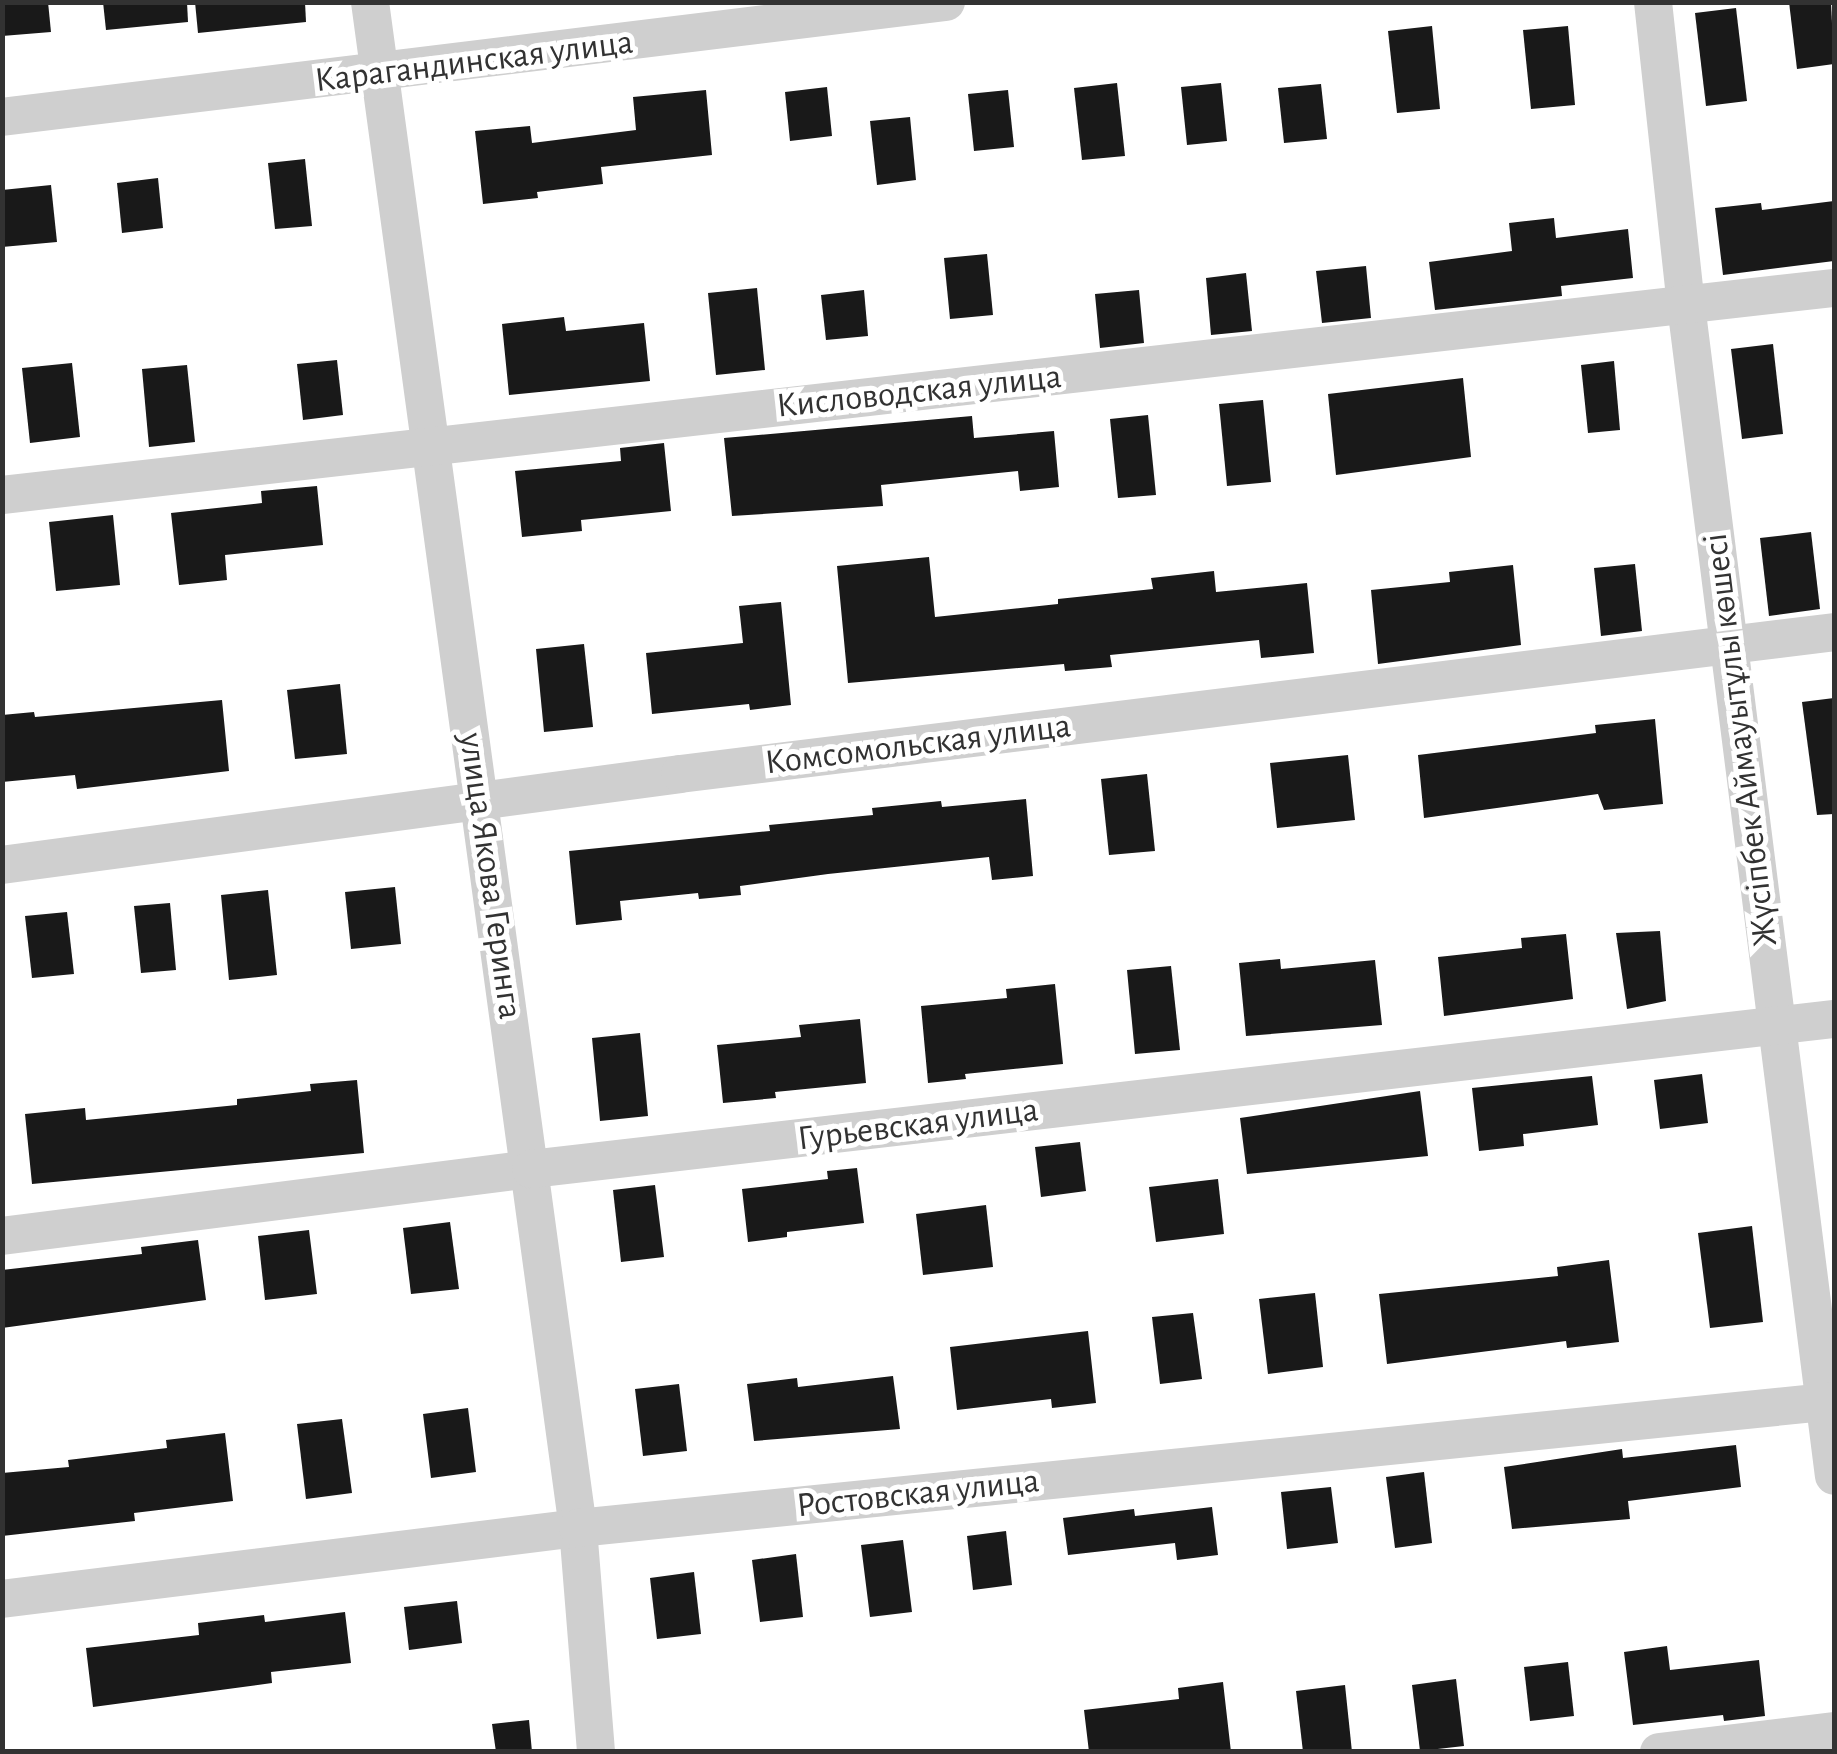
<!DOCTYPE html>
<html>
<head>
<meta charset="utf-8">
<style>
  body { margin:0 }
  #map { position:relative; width:1837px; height:1754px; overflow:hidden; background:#fff; font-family:"Alegreya Sans",sans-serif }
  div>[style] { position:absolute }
  .building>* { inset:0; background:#191919 }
  .minor>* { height:38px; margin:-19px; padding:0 19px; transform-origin:19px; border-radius:19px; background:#cfcfcf }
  span { translate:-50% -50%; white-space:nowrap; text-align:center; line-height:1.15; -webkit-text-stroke:10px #fff; paint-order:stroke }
  .street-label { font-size:35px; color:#323232 }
  .frame { position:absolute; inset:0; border:5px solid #323232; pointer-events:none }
</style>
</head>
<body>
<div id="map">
  <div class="building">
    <div style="clip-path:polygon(2px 2px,48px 2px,51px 32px,2px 36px)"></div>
    <div style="clip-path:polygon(103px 2px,187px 2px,188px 22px,106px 30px)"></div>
    <div style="clip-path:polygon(195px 2px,305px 2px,306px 22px,198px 33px)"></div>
    <div style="clip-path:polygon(1789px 2px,1831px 2px,1834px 64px,1797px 69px)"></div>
    <div style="clip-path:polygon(1736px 8px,1747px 101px,1706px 106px,1695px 13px)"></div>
    <div style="clip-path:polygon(1432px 26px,1440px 109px,1397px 113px,1388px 31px)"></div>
    <div style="clip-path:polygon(1568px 26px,1575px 105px,1531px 109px,1523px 30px)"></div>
    <div style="clip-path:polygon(1117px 83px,1125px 156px,1082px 160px,1074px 88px)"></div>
    <div style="clip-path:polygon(1221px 83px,1227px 141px,1187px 145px,1181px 87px)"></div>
    <div style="clip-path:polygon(1321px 84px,1327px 139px,1284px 143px,1278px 88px)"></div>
    <div style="clip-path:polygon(827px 87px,832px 136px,790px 141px,785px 92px)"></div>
    <div style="clip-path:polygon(706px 90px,712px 155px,601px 167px,603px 184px,537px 192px,538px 198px,483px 204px,475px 131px,530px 126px,532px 143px,636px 130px,633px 97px)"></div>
    <div style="clip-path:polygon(1008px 90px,1014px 147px,974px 151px,968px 94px)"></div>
    <div style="clip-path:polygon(910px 117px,916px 180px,877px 185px,870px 121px)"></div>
    <div style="clip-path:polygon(305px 159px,312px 226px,275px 229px,268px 163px)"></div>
    <div style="clip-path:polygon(158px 178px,163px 228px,122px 233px,117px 183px)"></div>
    <div style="clip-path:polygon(51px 185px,57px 242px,2px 247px,2px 190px)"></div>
    <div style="clip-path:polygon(1834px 201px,1834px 261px,1723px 275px,1715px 208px,1761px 203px,1762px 210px)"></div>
    <div style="clip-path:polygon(1554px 218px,1556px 238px,1628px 229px,1633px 278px,1561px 286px,1562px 296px,1435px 310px,1429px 262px,1512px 251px,1509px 223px)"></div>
    <div style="clip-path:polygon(987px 254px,993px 315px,950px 319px,944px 258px)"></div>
    <div style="clip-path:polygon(1366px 266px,1371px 318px,1322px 323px,1316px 271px)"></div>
    <div style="clip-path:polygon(1246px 273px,1252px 331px,1211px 335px,1206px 278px)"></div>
    <div style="clip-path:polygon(757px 288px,765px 370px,716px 375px,708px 293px)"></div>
    <div style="clip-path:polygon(864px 290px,868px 336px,826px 340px,821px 295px)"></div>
    <div style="clip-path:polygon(1139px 290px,1144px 343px,1100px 348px,1095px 294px)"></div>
    <div style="clip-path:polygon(564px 317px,566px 331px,644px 323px,650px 381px,509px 395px,502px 324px)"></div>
    <div style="clip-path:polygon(1773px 344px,1783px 434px,1742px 439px,1731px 349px)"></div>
    <div style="clip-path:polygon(337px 360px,343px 415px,303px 420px,297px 364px)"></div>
    <div style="clip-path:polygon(1614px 361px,1620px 430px,1588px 433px,1581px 365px)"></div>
    <div style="clip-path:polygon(72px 363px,80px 437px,30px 443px,22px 368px)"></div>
    <div style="clip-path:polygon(187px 365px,195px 442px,149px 447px,142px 369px)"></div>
    <div style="clip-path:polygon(1463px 378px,1471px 457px,1336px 475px,1328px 394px)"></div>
    <div style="clip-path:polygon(1263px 400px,1271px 482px,1227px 486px,1219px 404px)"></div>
    <div style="clip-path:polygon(1148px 415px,1156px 495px,1118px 498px,1110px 419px)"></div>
    <div style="clip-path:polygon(972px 416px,974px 438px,1054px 431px,1059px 487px,1020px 491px,1018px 471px,881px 485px,883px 506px,732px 516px,724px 438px)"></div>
    <div style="clip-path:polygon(664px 443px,671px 511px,581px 520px,582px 531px,522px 537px,515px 471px,621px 461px,620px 448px)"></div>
    <div style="clip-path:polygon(317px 486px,323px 545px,225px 555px,227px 580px,179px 585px,171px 513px,262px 503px,261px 491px)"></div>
    <div style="clip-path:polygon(113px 515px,120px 585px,56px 591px,49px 522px)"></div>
    <div style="clip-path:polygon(1811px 532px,1820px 609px,1769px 616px,1760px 538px)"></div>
    <div style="clip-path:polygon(929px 557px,935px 617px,1058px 604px,1058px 599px,1153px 589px,1151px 578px,1214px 571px,1216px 592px,1307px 583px,1314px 653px,1261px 658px,1259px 640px,1110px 655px,1112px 667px,1065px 671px,1064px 664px,848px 683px,837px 566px)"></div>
    <div style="clip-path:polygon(1635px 564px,1642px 631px,1601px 636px,1594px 568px)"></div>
    <div style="clip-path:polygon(1513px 565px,1521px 645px,1378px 664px,1371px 590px,1450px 582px,1449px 572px)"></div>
    <div style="clip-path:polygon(781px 602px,791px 705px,750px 710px,749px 704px,652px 714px,646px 653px,743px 643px,739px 606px)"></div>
    <div style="clip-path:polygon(584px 644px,593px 727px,544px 732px,536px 649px)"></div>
    <div style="clip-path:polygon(340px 684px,347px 754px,295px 759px,287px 690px)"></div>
    <div style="clip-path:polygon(1834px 698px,1834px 814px,1817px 815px,1802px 702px)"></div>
    <div style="clip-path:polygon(222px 700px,229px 771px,77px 789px,75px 775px,2px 782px,2px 715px,34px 712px,35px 717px)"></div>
    <div style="clip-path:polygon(1655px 719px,1663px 804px,1604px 810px,1598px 794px,1424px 818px,1418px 755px,1596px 733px,1595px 725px)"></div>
    <div style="clip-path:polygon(1348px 755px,1355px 820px,1277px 828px,1270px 763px)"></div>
    <div style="clip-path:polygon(1147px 774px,1155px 851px,1109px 855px,1101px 779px)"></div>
    <div style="clip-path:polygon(1026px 799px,1033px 876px,992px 880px,989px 857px,828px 874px,740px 886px,741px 895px,699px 899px,698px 893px,620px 901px,622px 920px,576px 925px,569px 851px,770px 831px,769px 825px,873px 815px,872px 808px,941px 801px,942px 807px)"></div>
    <div style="clip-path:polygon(395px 887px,401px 944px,351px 949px,345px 892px)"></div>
    <div style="clip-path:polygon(268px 890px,277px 975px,229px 980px,221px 895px)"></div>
    <div style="clip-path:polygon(170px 903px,176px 970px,141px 973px,134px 906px)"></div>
    <div style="clip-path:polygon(67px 912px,74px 974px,32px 978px,25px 916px)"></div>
    <div style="clip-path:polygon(1660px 931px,1666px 1001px,1627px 1009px,1616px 933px)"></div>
    <div style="clip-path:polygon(1566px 934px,1573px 999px,1444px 1016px,1438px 957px,1522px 948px,1521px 938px)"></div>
    <div style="clip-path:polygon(1280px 959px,1281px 969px,1375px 960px,1382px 1025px,1246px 1036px,1239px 963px)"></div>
    <div style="clip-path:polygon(1171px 966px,1180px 1050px,1135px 1054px,1127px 970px)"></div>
    <div style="clip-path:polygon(1055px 984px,1063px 1064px,965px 1074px,966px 1079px,928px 1083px,921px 1006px,1007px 998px,1006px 989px)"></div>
    <div style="clip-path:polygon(860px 1019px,866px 1083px,775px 1092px,776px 1098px,723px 1103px,717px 1045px,801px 1037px,799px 1025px)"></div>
    <div style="clip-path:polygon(640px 1033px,648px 1116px,600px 1121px,592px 1038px)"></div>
    <div style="clip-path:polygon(1702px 1074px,1708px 1123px,1660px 1129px,1654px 1080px)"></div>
    <div style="clip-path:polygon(1592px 1076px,1598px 1125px,1523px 1134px,1524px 1146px,1479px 1151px,1472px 1088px)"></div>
    <div style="clip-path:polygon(357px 1080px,364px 1153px,32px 1184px,25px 1114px,85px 1108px,86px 1120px,237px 1105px,237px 1099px,311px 1091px,310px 1084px)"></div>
    <div style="clip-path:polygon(1420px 1091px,1428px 1156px,1247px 1174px,1240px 1118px)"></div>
    <div style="clip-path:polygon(1080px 1142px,1086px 1191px,1041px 1197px,1035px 1147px)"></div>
    <div style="clip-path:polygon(857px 1168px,864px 1223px,787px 1232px,787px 1237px,748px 1242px,742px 1189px,828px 1179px,827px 1171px)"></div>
    <div style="clip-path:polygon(1218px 1179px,1224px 1234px,1156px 1242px,1149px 1187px)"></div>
    <div style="clip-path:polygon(655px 1185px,664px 1257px,621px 1262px,613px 1190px)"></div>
    <div style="clip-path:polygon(986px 1205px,993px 1267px,923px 1275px,916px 1214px)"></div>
    <div style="clip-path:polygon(450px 1222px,459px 1289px,411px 1294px,403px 1228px)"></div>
    <div style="clip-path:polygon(1752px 1226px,1763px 1322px,1710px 1328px,1698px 1233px)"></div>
    <div style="clip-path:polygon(309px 1230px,317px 1294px,265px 1300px,258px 1236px)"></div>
    <div style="clip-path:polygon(198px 1240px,206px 1300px,2px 1328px,2px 1270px,142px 1254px,141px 1247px)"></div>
    <div style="clip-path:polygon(1609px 1260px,1619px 1342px,1567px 1348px,1566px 1341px,1387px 1364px,1379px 1294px,1558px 1276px,1557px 1267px)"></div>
    <div style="clip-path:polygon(1315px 1293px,1323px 1367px,1268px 1374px,1259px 1299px)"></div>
    <div style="clip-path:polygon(1193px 1313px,1202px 1379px,1160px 1384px,1152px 1317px)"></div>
    <div style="clip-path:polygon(1088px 1331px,1096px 1403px,1052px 1408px,1051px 1399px,957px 1410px,950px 1347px)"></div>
    <div style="clip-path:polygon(893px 1376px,900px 1429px,754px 1441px,747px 1384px,797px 1378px,798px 1387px)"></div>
    <div style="clip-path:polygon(679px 1384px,687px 1451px,643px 1456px,635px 1389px)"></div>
    <div style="clip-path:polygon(468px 1408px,476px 1472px,431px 1478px,423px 1414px)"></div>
    <div style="clip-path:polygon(342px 1419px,352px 1493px,306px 1499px,297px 1424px)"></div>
    <div style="clip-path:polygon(225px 1433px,233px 1501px,134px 1513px,135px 1521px,2px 1536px,2px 1473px,69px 1467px,68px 1460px,167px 1448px,166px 1440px)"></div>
    <div style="clip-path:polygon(1736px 1445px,1741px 1487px,1628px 1501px,1630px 1519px,1512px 1529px,1504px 1467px,1622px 1449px,1623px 1458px)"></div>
    <div style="clip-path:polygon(1424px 1472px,1432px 1543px,1395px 1548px,1386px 1477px)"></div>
    <div style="clip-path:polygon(1331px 1487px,1338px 1543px,1287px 1549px,1281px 1492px)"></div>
    <div style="clip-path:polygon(1212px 1507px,1218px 1555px,1177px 1560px,1175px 1543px,1068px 1555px,1063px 1518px,1134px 1509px,1135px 1516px)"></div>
    <div style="clip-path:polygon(1006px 1531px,1012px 1585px,973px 1590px,967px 1536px)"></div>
    <div style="clip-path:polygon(903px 1540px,912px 1612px,870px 1617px,861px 1545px)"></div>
    <div style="clip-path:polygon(796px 1554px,803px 1617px,760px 1622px,752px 1560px)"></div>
    <div style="clip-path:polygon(694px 1572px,701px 1634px,657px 1639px,650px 1578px)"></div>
    <div style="clip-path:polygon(457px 1601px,462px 1643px,409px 1650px,404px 1607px)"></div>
    <div style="clip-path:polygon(345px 1612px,351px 1663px,271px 1672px,272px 1683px,93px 1707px,86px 1648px,199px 1635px,198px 1623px,264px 1615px,265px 1622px)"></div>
    <div style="clip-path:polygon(1667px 1646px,1670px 1670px,1759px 1660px,1765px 1716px,1724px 1721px,1723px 1715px,1633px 1725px,1624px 1652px)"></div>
    <div style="clip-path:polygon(1568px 1662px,1574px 1716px,1530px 1721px,1524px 1667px)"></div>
    <div style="clip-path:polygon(1456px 1679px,1464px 1746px,1420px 1751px,1412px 1685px)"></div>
    <div style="clip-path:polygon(1223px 1682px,1231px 1752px,1089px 1752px,1084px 1710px,1179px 1699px,1178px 1688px)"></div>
    <div style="clip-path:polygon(1345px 1685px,1352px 1752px,1303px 1752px,1296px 1691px)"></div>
    <div style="clip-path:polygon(529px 1720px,532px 1752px,496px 1752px,492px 1724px)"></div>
  </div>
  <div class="minor">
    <div style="left:370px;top:2px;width:1540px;rotate:82.24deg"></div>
    <div style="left:578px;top:1528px;width:225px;rotate:85.4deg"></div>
    <div style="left:1653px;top:2px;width:305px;rotate:83.8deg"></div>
    <div style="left:1686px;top:305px;width:1180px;rotate:82.8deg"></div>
    <div style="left:2px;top:117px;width:951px;rotate:-6.95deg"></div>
    <div style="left:2px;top:495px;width:1844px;rotate:-6.45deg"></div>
    <div style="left:2px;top:865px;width:684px;rotate:-7.64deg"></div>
    <div style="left:680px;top:774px;width:1163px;rotate:-7.01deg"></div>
    <div style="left:2px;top:1236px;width:533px;rotate:-7.22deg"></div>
    <div style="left:531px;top:1169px;width:1312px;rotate:-6.57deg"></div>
    <div style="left:2px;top:1599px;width:580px;rotate:-7.03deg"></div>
    <div style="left:578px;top:1528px;width:1262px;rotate:-5.77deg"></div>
    <div style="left:1659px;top:1752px;width:176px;rotate:-6.8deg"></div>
  </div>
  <div class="street-label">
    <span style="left:474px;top:62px;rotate:-7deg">Карагандинская улица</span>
    <span style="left:919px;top:392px;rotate:-6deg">Кисловодская улица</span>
    <span style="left:1741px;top:740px;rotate:-97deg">Жүсіпбек Аймауытұлы көшесі</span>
    <span style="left:918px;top:745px;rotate:-7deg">Комсомольская улица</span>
    <span style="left:490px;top:876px;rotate:82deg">улица Якова Геринга</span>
    <span style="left:918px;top:1125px;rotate:-7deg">Гурьевская улица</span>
    <span style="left:918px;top:1494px;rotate:-6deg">Ростовская улица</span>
  </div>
  <div class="frame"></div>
</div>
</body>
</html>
